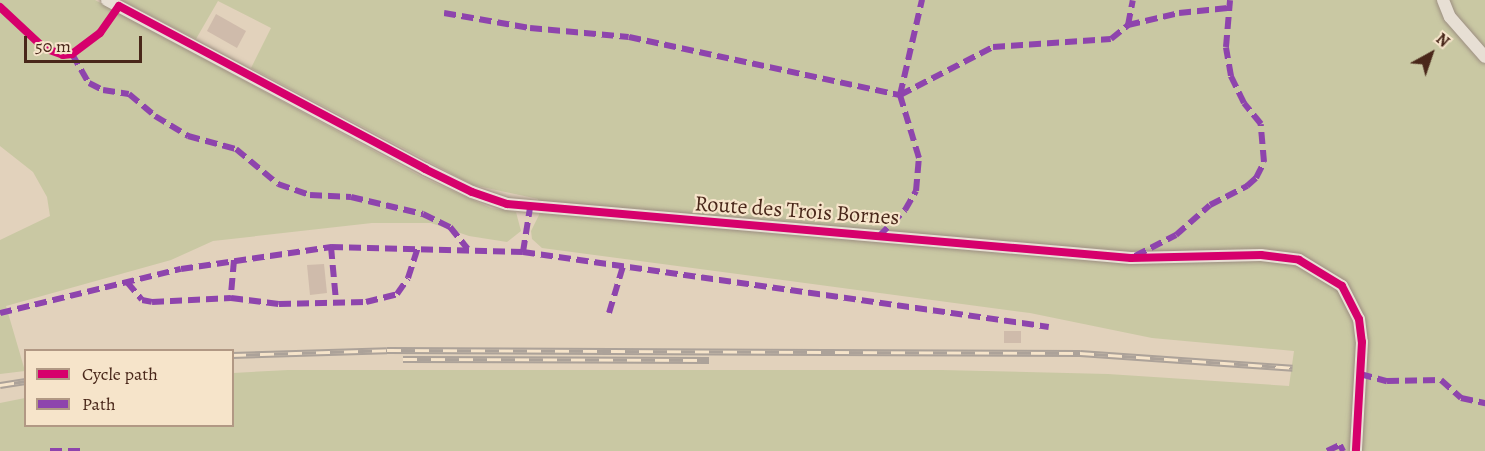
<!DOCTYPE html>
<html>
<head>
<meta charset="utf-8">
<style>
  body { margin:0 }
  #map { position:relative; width:1485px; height:451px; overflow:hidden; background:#e2d2bc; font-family:Alegreya,serif }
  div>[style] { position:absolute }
  .green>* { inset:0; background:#c9c8a3 }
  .building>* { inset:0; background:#cfbbab }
  .roads { filter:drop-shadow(0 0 2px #9c8e81) drop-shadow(0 0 2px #9c8e81) }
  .minor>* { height:12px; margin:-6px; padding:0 6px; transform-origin:6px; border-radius:6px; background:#e7dfd4 }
  .rail>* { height:7px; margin-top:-3.5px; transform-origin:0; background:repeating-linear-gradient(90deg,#f6e4ca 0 14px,#aca299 0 28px); box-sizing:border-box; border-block:2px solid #aca299 }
  .quiet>* { height:6px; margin-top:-3px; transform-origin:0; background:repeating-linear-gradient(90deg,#8e44ad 0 12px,transparent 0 18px) }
  .cycleway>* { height:8px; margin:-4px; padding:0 4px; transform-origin:4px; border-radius:4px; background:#d6006c }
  span { translate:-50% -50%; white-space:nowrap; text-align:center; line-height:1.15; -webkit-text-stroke:4.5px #f6e4ca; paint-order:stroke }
  .street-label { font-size:22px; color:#49271a }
  .legend { position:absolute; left:24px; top:349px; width:210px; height:78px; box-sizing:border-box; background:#f6e4ca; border:2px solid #b19884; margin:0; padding:8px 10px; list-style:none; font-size:18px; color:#49271a }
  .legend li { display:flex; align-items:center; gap:12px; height:30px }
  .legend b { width:30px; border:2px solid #b19884 }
  .north { position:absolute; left:1401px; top:24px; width:60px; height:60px; -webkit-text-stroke:4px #f6e4ca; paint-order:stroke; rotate:40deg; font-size:16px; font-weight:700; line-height:24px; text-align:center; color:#49271a }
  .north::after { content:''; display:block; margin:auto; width:21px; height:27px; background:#49271a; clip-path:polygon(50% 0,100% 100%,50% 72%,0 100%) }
  .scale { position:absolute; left:24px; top:36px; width:118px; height:27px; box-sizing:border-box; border:3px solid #49271a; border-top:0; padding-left:8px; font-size:18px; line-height:21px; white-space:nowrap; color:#49271a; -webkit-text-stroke:4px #f6e4ca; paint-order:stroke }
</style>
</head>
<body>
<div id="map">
  <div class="green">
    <div style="clip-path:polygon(0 0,95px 0,424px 178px,491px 208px,516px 212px,521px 231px,507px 242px,469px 236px,431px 223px,372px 223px,213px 241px,171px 260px,6px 306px,25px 371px,0 374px,0 240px,50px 216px,47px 197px,33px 172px,0 146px)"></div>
    <div style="clip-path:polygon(121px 0,1485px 0,1485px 451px,0 451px,0 403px,25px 398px,26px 426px,232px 426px,233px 373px,288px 370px,942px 370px,1108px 374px,1289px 386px,1294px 351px,1152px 338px,1030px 313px,542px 248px,532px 239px,531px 231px,539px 215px,538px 199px,473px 185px,251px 68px,271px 28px,218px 1px,196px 39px)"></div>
  </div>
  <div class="building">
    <div style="clip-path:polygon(216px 14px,246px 31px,237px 48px,207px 31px)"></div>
    <div style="clip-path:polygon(324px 264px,327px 293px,310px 295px,307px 265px)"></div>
    <div style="clip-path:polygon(1004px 331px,1021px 331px,1021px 343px,1004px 343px)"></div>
  </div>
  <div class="roads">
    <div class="minor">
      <div style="left:107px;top:0;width:360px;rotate:28deg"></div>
      <div style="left:425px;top:169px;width:52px;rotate:26.1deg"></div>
      <div style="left:472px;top:192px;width:37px;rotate:19deg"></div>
      <div style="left:507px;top:204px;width:626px;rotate:4.95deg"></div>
      <div style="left:1131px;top:258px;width:130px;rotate:-1.3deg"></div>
      <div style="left:1261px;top:255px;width:38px;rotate:7deg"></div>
      <div style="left:1299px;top:260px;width:50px;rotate:31.2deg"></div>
      <div style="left:1342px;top:286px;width:37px;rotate:63deg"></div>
      <div style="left:1359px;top:319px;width:23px;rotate:83deg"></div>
      <div style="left:1362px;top:342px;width:109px;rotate:93.2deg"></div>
      <div style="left:1443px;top:0;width:18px;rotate:68deg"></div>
      <div style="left:1450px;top:17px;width:53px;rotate:48.8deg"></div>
    </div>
  </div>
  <div class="rail">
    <div style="left:232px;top:355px;width:155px;rotate:-1.8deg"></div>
    <div style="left:387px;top:350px;width:693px;rotate:0.25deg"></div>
    <div style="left:1080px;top:353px;width:213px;rotate:4deg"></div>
    <div style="left:403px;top:359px;width:306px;rotate:0.2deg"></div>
    <div style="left:0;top:385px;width:26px;rotate:-9deg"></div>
  </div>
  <div class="quiet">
    <div style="left:444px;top:13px;width:87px;rotate:9.9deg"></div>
    <div style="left:530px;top:28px;width:99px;rotate:5.2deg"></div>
    <div style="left:629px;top:37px;width:277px;rotate:12.1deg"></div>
    <div style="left:900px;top:95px;width:105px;rotate:-27.3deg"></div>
    <div style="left:993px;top:47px;width:118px;rotate:-3.9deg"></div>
    <div style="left:1111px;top:39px;width:22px;rotate:-39deg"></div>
    <div style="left:1128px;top:25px;width:25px;rotate:-79deg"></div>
    <div style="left:1128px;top:25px;width:52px;rotate:-13.2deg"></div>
    <div style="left:1179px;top:13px;width:49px;rotate:-5.8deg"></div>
    <div style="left:72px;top:54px;width:34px;rotate:60deg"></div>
    <div style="left:89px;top:83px;width:16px;rotate:27deg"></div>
    <div style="left:103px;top:90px;width:26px;rotate:9deg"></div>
    <div style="left:129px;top:94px;width:34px;rotate:40deg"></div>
    <div style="left:155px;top:116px;width:39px;rotate:31deg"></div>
    <div style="left:188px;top:136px;width:50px;rotate:15.2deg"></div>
    <div style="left:236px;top:149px;width:55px;rotate:39.8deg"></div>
    <div style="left:278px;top:184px;width:34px;rotate:19deg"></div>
    <div style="left:310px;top:195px;width:41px;rotate:2.8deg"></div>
    <div style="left:351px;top:197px;width:74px;rotate:13.3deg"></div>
    <div style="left:423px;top:214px;width:30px;rotate:26deg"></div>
    <div style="left:450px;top:227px;width:28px;rotate:51deg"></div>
    <div style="left:879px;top:236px;width:37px;rotate:-45deg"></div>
    <div style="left:905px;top:210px;width:22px;rotate:-60deg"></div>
    <div style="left:916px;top:191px;width:33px;rotate:-85deg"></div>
    <div style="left:919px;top:158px;width:66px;rotate:-106.8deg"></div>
    <div style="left:900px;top:95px;width:98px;rotate:-77deg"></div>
    <div style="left:331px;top:247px;width:54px;rotate:84.7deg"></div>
    <div style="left:523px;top:252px;width:531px;rotate:8.11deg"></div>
    <div style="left:1135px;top:256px;width:46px;rotate:-27.1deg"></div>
    <div style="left:1176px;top:235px;width:45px;rotate:-41.4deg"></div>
    <div style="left:1210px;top:205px;width:42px;rotate:-27.2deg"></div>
    <div style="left:1247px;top:186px;width:12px;rotate:-42deg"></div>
    <div style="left:1256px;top:178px;width:18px;rotate:-63deg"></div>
    <div style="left:1264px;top:162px;width:38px;rotate:-95deg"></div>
    <div style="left:1261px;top:124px;width:27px;rotate:-129deg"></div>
    <div style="left:1244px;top:103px;width:30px;rotate:-116deg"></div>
    <div style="left:1231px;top:76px;width:29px;rotate:-100deg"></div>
    <div style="left:1226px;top:47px;width:47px;rotate:-85.1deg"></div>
    <div style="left:234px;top:260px;width:38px;rotate:95deg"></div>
    <div style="left:231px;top:298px;width:48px;rotate:7.1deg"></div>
    <div style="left:279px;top:304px;width:87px;rotate:-1.3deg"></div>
    <div style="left:366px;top:302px;width:32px;rotate:-14deg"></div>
    <div style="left:397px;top:294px;width:19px;rotate:-55deg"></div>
    <div style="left:408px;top:278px;width:33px;rotate:-72deg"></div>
    <div style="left:127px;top:282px;width:23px;rotate:50deg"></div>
    <div style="left:142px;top:300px;width:10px;rotate:11deg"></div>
    <div style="left:152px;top:302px;width:79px;rotate:-2.9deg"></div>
    <div style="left:0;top:313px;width:186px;rotate:-13.7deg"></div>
    <div style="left:181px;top:269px;width:152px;rotate:-8.3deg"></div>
    <div style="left:331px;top:247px;width:192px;rotate:1.5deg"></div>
    <div style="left:523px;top:252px;width:45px;rotate:-81deg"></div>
    <div style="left:609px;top:313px;width:49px;rotate:-73.4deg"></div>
    <div style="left:1360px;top:374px;width:28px;rotate:15deg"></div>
    <div style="left:1387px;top:381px;width:54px;rotate:-1.1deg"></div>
    <div style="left:1441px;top:380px;width:27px;rotate:42deg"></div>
    <div style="left:1461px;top:398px;width:25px;rotate:12deg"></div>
    <div style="left:50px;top:451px;width:34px"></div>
    <div style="left:1327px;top:451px;width:14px;rotate:-25deg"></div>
    <div style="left:1340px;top:445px;width:7px;rotate:63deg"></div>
  </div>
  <div class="cycleway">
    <div style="left:0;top:7px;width:60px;rotate:43deg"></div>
    <div style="left:44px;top:48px;width:20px;rotate:20deg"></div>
    <div style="left:63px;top:55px;width:9px;rotate:-6deg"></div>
    <div style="left:72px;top:54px;width:35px;rotate:-37deg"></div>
    <div style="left:100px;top:33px;width:33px;rotate:-55deg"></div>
    <div style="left:119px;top:6px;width:347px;rotate:28deg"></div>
    <div style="left:425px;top:169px;width:52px;rotate:26.1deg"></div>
    <div style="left:472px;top:192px;width:37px;rotate:19deg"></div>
    <div style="left:507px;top:204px;width:626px;rotate:4.95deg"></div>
    <div style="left:1131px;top:258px;width:130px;rotate:-1.3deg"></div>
    <div style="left:1261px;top:255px;width:38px;rotate:7deg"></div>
    <div style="left:1299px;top:260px;width:50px;rotate:31.2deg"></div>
    <div style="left:1342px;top:286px;width:37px;rotate:63deg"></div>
    <div style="left:1359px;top:319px;width:23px;rotate:83deg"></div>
    <div style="left:1362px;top:342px;width:109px;rotate:93.2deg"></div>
  </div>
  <div class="street-label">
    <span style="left:797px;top:211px;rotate:4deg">Route des Trois Bornes</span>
  </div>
  <ul class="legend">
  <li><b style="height:8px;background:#d6006c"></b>Cycle path</li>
  <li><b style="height:8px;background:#8e44ad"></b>Path</li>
  </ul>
  <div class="north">N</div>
  <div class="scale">50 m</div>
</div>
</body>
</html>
